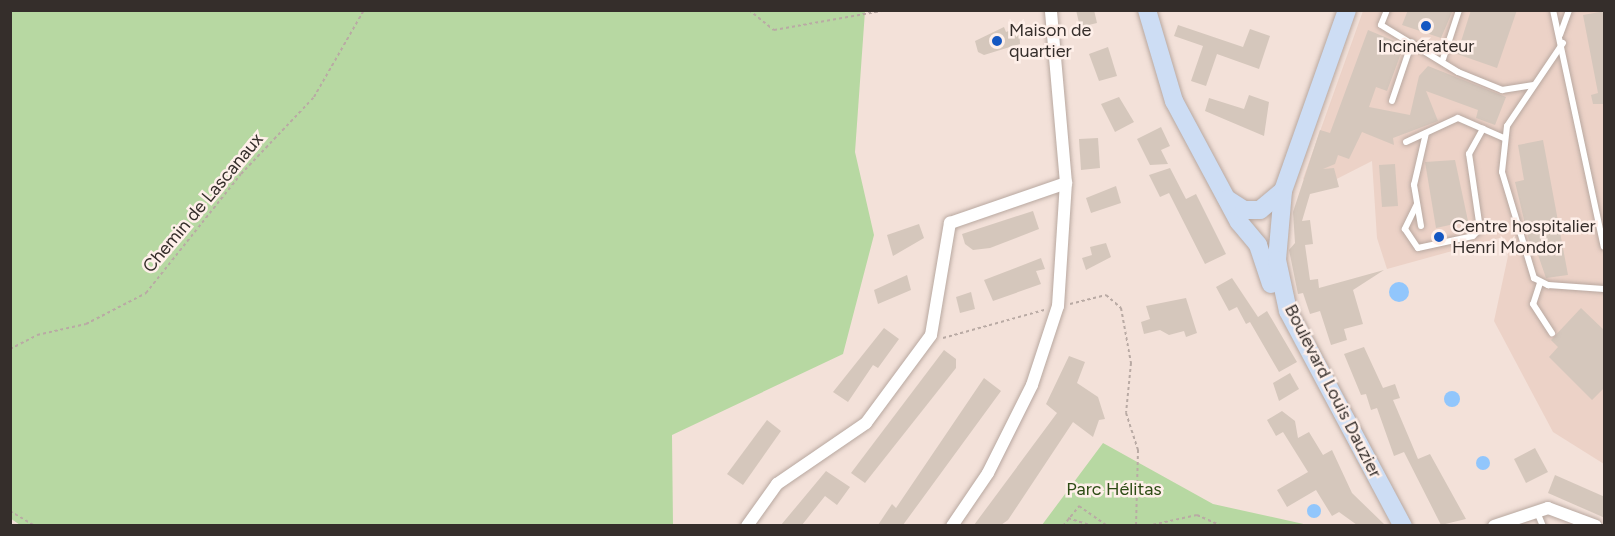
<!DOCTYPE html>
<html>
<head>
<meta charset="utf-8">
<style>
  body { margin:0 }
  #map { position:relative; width:1615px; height:536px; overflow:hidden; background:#f3e1d9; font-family:Figtree,sans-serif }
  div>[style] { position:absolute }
  .built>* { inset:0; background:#ecd2c7 }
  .green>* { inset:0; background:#b7d8a2 }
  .water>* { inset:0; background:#91c6fc }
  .round { border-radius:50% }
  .building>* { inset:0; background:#d5c7bc }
  .path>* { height:2px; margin-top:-1px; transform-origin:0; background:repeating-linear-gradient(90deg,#b9aaa4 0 3px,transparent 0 6px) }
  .roads { filter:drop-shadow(0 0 2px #b8a8a0) drop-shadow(0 0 2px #b8a8a0) }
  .lane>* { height:6px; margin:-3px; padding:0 3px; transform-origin:3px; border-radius:3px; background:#fff }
  .street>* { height:12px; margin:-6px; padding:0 6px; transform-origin:6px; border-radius:6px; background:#fff }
  .secondary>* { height:18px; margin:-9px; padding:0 9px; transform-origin:9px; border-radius:9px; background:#cdddf4 }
  .dots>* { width:16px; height:16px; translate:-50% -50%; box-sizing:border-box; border:3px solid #feefe9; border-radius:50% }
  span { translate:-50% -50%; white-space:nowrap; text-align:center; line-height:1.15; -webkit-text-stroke:5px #feefe9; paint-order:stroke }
  .poi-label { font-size:18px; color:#352e2b }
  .left { translate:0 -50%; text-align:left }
  .street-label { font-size:18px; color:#352e2b }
  .park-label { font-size:18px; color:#2e4c15 }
  .frame { position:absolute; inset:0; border:12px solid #352e2b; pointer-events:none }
</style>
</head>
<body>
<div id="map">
  <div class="built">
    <div style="clip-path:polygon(1363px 11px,1604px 11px,1604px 464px,1553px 432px,1494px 321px,1508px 256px,1503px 237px,1387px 269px,1377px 238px,1372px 161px,1315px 190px,1303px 179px)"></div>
  </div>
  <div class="green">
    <div style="clip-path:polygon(10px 11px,865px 11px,855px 152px,874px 235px,843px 354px,672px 435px,673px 525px,20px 525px,10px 518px)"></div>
    <div style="clip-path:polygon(1103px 443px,1213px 504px,1308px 525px,1042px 525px)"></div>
  </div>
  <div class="water">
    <div class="round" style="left:1389px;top:282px;width:20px;height:20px"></div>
    <div class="round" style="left:1444px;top:391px;width:16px;height:16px"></div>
    <div class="round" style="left:1476px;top:456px;width:14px;height:14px"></div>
    <div class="round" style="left:1307px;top:504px;width:14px;height:14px"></div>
  </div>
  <div class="building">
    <div style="clip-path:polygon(1076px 10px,1094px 10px,1097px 23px,1080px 27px)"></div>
    <div style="clip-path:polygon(1408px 10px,1453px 10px,1441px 38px,1402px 25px)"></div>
    <div style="clip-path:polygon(1471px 10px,1517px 10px,1497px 68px,1457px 54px)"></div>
    <div style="clip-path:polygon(1605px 11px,1605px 104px,1593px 104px,1591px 95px,1598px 93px,1583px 15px)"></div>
    <div style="clip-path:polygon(1178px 25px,1243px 47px,1250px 29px,1270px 36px,1259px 69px,1217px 54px,1206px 86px,1191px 81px,1203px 46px,1174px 36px)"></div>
    <div style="clip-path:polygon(1004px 27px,1006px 32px,1019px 27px,1020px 44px,984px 55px,978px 52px,975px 41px)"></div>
    <div style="clip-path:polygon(1368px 30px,1404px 45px,1387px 91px,1376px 87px,1369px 107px,1410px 115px,1419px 76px,1428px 66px,1506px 97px,1495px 125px,1476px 118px,1478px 110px,1426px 91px,1438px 121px,1393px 138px,1394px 145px,1362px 132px,1349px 159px,1338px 155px,1335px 164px,1323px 169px,1334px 168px,1339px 187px,1310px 194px,1302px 221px,1310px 220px,1313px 244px,1305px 245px,1310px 280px,1318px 279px,1319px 288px,1384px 270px,1353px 290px,1363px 324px,1344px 329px,1347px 340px,1331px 345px,1320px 311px,1310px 314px,1303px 293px,1298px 294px,1289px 250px,1295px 243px,1293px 212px,1320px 130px,1330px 133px)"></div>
    <div style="clip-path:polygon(1108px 47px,1117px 76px,1099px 81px,1089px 54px)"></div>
    <div style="clip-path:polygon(1249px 95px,1269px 102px,1264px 136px,1205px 111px,1209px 98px,1244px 109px)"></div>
    <div style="clip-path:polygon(1119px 97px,1134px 122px,1115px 132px,1101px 104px)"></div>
    <div style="clip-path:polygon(1161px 127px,1170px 146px,1161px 150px,1168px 164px,1150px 165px,1137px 139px)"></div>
    <div style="clip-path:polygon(1098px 138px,1100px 168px,1081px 170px,1079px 139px)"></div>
    <div style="clip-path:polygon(1543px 140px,1568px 275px,1546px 278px,1537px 252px,1532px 253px,1515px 182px,1524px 180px,1518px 145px)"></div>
    <div style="clip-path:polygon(1455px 160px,1468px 221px,1436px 228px,1425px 162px)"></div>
    <div style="clip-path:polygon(1395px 164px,1398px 206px,1382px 207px,1379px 165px)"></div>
    <div style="clip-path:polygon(1170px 168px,1186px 199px,1196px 194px,1226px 254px,1205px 264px,1169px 193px,1160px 197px,1149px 175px)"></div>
    <div style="clip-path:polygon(1116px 186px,1121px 203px,1091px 213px,1086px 198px)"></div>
    <div style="clip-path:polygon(1033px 211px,1039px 229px,990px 248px,973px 250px,965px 244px,962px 234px)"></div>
    <div style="clip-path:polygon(919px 224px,924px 238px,893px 256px,887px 235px)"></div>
    <div style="clip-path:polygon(1106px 243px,1111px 257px,1086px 270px,1082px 258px,1092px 255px,1090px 247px)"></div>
    <div style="clip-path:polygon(1041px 258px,1045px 269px,1036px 271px,1041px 284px,993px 301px,984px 280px)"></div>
    <div style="clip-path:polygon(907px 275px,911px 290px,878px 304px,874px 290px)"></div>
    <div style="clip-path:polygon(1232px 278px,1258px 317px,1267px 311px,1297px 362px,1279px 372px,1250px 322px,1246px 324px,1237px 307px,1229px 311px,1216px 287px)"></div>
    <div style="clip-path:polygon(971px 292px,975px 309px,960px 313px,956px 297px)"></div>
    <div style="clip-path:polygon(1186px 298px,1197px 333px,1186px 337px,1184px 331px,1169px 335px,1160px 330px,1144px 334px,1141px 322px,1150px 319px,1146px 306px)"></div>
    <div style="clip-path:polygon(1581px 308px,1605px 331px,1605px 387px,1592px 400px,1549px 357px,1558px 347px,1551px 340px)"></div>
    <div style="clip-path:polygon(884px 328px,899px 339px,878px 368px,873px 365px,848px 402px,833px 392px)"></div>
    <div style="clip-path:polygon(1364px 347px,1383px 388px,1395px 384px,1400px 398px,1393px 400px,1418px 459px,1430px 454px,1466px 519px,1441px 525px,1404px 452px,1394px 456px,1377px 408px,1371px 410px,1366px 394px,1361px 395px,1344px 354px)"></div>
    <div style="clip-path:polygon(944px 350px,956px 359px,956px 368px,865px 483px,851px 473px)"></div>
    <div style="clip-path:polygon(1069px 356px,1085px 362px,1077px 383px,1098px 397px,1105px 419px,1099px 420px,1093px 437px,1073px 422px,1008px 520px,1001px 525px,974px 525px,1057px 413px,1046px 404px)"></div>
    <div style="clip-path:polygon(1290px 373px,1299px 389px,1279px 401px,1273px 383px)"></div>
    <div style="clip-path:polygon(984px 378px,1001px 391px,903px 525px,878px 525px,892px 504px,896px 508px)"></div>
    <div style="clip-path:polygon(1282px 411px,1295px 421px,1298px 438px,1309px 432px,1323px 455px,1332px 450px,1352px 493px,1385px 525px,1357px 525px,1339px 512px,1332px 516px,1316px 490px,1287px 507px,1277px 490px,1308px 472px,1283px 432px,1276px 436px,1267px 420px)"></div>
    <div style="clip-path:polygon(767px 420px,781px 431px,743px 485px,727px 474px)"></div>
    <div style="clip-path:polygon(1535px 448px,1548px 472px,1526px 483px,1514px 459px)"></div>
    <div style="clip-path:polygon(826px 471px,850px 487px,837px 505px,825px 496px,802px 525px,781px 525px)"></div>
    <div style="clip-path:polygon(1555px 475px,1605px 497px,1605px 518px,1548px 493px)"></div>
  </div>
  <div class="path">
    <div style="left:749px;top:10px;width:32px;rotate:39deg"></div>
    <div style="left:774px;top:30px;width:115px;rotate:-10deg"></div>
    <div style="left:1070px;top:304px;width:37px;rotate:-14deg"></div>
    <div style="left:1106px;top:295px;width:20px;rotate:41deg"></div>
    <div style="left:1121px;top:308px;width:56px;rotate:79.7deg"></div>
    <div style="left:1131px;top:363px;width:50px;rotate:95.7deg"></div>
    <div style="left:1126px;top:413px;width:39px;rotate:72deg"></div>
    <div style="left:1138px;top:450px;width:76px;rotate:91.5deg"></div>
    <div style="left:943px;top:338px;width:105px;rotate:-15.5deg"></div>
    <div style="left:10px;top:349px;width:30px;rotate:-27deg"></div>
    <div style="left:37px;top:335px;width:50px;rotate:-12.7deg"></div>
    <div style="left:86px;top:324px;width:68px;rotate:-27.3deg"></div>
    <div style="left:146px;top:293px;width:152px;rotate:-51.4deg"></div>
    <div style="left:241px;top:174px;width:106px;rotate:-46.5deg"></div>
    <div style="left:314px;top:97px;width:100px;rotate:-60.1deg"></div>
    <div style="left:10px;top:511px;width:29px;rotate:31deg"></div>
    <div style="left:1068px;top:518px;width:25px;rotate:18deg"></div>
    <div style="left:1063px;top:526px;width:26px;rotate:-51deg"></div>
    <div style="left:1079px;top:506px;width:35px;rotate:35deg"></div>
    <div style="left:1147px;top:526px;width:51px;rotate:-12.4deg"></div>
    <div style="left:1197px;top:515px;width:27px;rotate:24deg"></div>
  </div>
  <div class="roads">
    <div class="lane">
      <div style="left:1387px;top:10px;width:16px;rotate:112deg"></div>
      <div style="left:1381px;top:25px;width:90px;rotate:31.4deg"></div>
      <div style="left:1458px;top:72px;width:48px;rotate:22.2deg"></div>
      <div style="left:1502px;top:90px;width:32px;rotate:-9deg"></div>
      <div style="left:1553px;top:10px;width:242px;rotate:77.9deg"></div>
      <div style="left:1560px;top:35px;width:27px;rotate:-70deg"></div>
      <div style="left:1563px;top:43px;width:100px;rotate:124deg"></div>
      <div style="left:1507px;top:126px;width:46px;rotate:96.2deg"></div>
      <div style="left:1502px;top:172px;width:111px;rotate:73.2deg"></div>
      <div style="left:1534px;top:278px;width:16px;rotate:27deg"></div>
      <div style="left:1548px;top:285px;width:56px;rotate:4.1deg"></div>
      <div style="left:1443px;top:59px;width:52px;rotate:-71.9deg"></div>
      <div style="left:1392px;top:101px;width:62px;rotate:-71.3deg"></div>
      <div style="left:1406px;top:142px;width:57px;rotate:-24.8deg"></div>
      <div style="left:1458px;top:118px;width:50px;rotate:23.5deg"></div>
      <div style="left:1417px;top:204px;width:28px;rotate:116deg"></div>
      <div style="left:1405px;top:229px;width:23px;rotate:56deg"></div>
      <div style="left:1418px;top:248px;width:56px;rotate:-12.3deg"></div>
      <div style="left:1473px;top:236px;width:10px;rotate:-45deg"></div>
      <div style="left:1480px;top:229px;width:76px;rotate:-98.3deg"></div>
      <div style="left:1469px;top:154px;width:29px;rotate:-61deg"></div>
      <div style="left:1421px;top:226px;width:42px;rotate:-99.7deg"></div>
      <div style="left:1414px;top:185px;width:53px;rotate:-77deg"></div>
      <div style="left:1540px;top:283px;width:22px;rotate:108deg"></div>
      <div style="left:1533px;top:304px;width:35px;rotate:57deg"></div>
      <div style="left:1537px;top:512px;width:15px;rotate:67deg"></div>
    </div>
    <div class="street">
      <div style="left:747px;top:526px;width:52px;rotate:-54.5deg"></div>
      <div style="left:777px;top:484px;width:108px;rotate:-34.4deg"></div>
      <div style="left:866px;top:423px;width:109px;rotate:-53.5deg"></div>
      <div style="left:931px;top:335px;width:114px;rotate:-80.4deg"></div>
      <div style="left:950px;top:223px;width:123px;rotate:-19deg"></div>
      <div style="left:952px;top:526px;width:64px;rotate:-55.8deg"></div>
      <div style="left:988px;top:473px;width:98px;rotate:-63.4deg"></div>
      <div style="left:1032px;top:385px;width:83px;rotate:-71.8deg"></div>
      <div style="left:1058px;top:306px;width:123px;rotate:-86.3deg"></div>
      <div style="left:1066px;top:183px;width:174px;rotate:-95deg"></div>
      <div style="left:1494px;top:526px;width:57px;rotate:-18.4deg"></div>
      <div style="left:1548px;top:508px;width:51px;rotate:20.6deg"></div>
    </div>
    <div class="secondary">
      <div style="left:1147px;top:10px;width:95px;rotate:73.5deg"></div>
      <div style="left:1174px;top:101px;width:137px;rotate:61.8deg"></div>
      <div style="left:1239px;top:222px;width:30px;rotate:50deg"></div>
      <div style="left:1258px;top:245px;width:41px;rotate:71.6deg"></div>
      <div style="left:1347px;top:10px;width:192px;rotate:109.5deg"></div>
      <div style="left:1283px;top:191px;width:69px;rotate:95deg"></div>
      <div style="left:1277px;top:260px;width:52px;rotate:77.8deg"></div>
      <div style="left:1288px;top:311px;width:244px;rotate:61.9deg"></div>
      <div style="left:1227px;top:199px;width:20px;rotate:33deg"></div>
      <div style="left:1244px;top:210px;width:16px"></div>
      <div style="left:1260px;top:210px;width:30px;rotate:-40deg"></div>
    </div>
  </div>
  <div class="dots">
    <div style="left:1426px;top:26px;background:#1457c2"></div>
    <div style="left:997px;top:41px;background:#1457c2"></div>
    <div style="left:1439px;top:237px;background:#1457c2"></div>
  </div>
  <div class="poi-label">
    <span class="left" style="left:1009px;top:41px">Maison de<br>quartier</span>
    <span style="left:1426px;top:46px">Incinérateur</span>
    <span class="left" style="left:1452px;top:237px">Centre hospitalier<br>Henri Mondor</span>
  </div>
  <div class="street-label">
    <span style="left:203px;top:203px;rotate:-50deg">Chemin de Lascanaux</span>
    <span style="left:1333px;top:391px;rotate:63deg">Boulevard Louis Dauzier</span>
  </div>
  <div class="park-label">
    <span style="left:1114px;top:489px">Parc Hélitas</span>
  </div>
  <div class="frame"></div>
</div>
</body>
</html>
